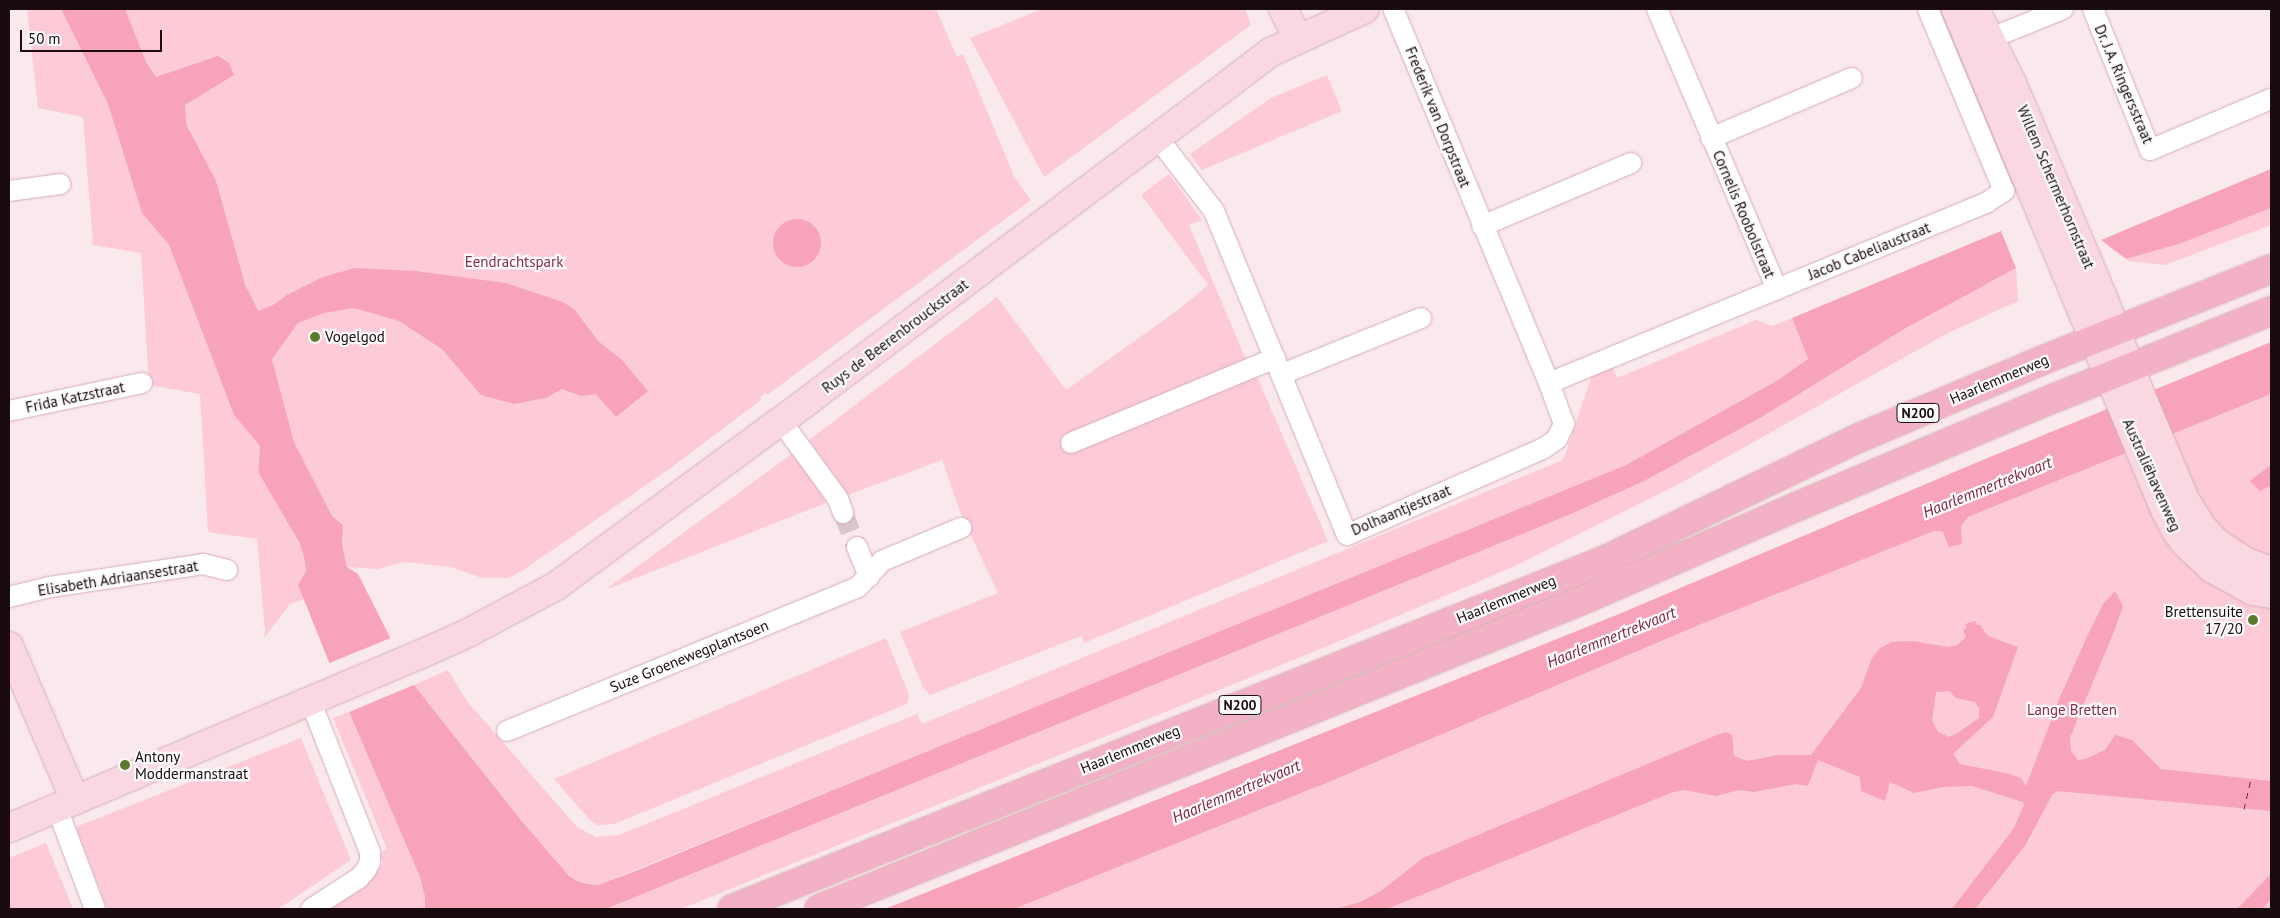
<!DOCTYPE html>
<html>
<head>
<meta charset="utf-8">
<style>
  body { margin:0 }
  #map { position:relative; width:2280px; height:918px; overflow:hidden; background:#f9e8ec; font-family:"PT Sans",sans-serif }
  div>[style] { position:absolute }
  .green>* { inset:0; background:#fccbd7 }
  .water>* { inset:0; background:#f7a4ba }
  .round { border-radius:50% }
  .pier>* { inset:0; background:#f9e8ec }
  .ferry>* { height:1px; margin-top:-0.5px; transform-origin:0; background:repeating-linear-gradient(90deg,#7b1c41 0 6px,transparent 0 11px) }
  .street-tunnel>* { height:20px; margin-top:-10px; transform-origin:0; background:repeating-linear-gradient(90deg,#d7c7cb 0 20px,transparent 0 30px) }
  .roads { filter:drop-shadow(0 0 1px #d6adb7) drop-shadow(0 0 1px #d6adb7) }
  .street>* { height:20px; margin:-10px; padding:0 10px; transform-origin:10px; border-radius:10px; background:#fff }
  .secondary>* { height:28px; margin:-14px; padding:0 14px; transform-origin:14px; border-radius:14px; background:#f9d8e2 }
  .primary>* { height:28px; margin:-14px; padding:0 14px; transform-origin:14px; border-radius:14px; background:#f3b1c5 }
  .dots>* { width:14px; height:14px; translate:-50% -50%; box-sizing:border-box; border:2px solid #fafafa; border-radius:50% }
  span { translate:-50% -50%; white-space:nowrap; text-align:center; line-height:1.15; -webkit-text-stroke:4.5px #fafafa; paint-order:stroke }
  .shield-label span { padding:1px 4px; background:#fafafa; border:1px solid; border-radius:4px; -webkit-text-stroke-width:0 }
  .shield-label { font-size:14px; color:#190b0f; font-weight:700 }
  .street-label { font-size:15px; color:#190b0f }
  .park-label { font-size:15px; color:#8b2b4e }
  .poi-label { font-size:15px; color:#190b0f }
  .left { translate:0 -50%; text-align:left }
  .right { translate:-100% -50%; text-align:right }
  .water-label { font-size:16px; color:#7b1c41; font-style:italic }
  .frame { position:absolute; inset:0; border:10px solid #190b0f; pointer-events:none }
  .scale { position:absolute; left:20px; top:30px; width:142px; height:22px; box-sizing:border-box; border:2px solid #190b0f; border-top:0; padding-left:6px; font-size:15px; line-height:18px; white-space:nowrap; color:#190b0f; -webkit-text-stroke:4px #fafafa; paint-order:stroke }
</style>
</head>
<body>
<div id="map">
  <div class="green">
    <div style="clip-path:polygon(27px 9px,61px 9px,108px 104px,142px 213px,169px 245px,234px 415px,260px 446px,258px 472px,299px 542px,304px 557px,306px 571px,298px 585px,304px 599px,290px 604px,264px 638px,265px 631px,257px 539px,208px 532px,200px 394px,149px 385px,141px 253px,93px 245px,83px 117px,38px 108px)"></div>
    <div style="clip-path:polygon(114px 9px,936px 9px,957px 57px,963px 54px,1014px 176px,1031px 200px,767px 395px,765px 393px,760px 397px,761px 400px,672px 467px,522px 571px,508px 578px,482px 578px,451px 567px,405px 562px,377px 569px,347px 567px,342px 545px,343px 525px,332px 516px,294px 442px,272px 359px,240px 268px)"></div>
    <div style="clip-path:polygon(1042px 9px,1245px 9px,1251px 25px,1044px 177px,970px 38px)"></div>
    <div style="clip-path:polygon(1327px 75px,1342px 111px,1202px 170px,1190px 154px,1271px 98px)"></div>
    <div style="clip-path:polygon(1169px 174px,1202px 220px,1189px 225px,1247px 362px,1197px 383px,1193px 376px,1194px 381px,1115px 435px,1241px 383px,1256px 374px,1328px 541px,1084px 643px,1081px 636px,930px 695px,923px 687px,900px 632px,998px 593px,961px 514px,942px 460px,848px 495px,809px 440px,997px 297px,1066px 390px,1178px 310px,1208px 285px,1141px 195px)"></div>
    <div style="clip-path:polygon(2271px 208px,2271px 225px,2165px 265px,2128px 261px,2126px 259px,2182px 243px)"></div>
    <div style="clip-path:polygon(2016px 268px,2018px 301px,1946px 334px,1677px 485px,1515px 566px,1330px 645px,681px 909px,606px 909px,1571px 514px,1644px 481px,1760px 418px,1906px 328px)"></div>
    <div style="clip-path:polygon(1792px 318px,1808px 359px,1778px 380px,1626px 465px,1087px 687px,598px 885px,579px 882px,569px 876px,520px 819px,414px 685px,448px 670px,466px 700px,577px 827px,596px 837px,619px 835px,917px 714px,922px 724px,1563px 460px,1592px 375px,1612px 366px,1617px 378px,1756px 320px,1773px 326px)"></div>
    <div style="clip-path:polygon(2271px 394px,2271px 909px,1014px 909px,1336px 779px,1704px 623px,1934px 531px,1943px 532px,1947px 539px,1962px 543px,1961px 526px,1968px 517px)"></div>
    <div style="clip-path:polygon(796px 451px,826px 503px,605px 590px)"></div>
    <div style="clip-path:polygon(886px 638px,909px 695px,907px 704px,902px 706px,614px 824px,598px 825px,590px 820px,554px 779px)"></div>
    <div style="clip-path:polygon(349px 712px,420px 877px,425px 897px,425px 909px,322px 909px,373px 875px,383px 863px,379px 854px,387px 849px,333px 718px)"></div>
    <div style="clip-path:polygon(301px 738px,351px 860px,278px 909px,107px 909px,76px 827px)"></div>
    <div style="clip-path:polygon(46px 843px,73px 909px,9px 909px,9px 858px)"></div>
  </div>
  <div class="water">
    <div style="clip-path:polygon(61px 9px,125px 9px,146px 62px,156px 77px,218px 56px,229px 63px,234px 75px,185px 105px,186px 124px,216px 181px,245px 284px,258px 311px,273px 305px,287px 295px,323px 277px,355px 268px,415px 271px,506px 283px,563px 302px,575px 310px,598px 341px,621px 359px,648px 391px,616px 417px,596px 394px,581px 396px,562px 389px,546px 398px,514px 404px,481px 395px,442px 349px,399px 321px,354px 308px,324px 313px,298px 323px,272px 359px,294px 442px,332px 516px,343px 525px,342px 545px,347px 567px,358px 574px,414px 685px,520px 819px,569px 876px,579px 882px,589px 884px,598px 885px,633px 872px,1626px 465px,1778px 380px,1808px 359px,1792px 318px,2001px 231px,2016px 268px,1906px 328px,1760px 418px,1644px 481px,1571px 514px,606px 909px,425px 909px,425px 897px,420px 877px,349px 712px,298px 585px,306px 571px,304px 557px,299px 542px,258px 472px,260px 446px,234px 415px,169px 245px,142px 213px,108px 104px)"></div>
    <div style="clip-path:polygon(2271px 169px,2271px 208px,2182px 243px,2126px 259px,2101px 240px)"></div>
    <div class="round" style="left:773px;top:219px;width:48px;height:48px"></div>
    <div style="clip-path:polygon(2271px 342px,2271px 394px,1968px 517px,1961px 526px,1962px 544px,1949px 547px,1943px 532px,1934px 531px,1704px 623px,1336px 779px,1014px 909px,885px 909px,1619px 614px,1985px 459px)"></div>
    <div style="clip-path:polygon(2271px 465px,2271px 486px,2260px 491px,2250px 481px)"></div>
    <div style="clip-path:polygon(evenodd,2115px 591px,2123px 606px,2115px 629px,2075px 725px,2070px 738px,2071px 751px,2078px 760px,2088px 758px,2105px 750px,2115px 735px,2132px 740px,2161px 769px,2271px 781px,2271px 811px,2057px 791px,2052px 795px,2025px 846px,1975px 909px,1952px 909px,2014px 828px,2024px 805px,2023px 802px,1972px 786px,1943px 787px,1914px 793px,1890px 782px,1885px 801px,1861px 791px,1860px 777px,1818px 760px,1808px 786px,1796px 784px,1754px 792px,1739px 790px,1716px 796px,1684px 790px,1673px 792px,1387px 909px,1336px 909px,1360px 902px,1381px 891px,1423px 858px,1719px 734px,1726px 732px,1732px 735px,1734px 756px,1747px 761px,1778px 755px,1811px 755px,1861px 688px,1872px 658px,1880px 648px,1892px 642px,1912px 641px,1949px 647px,1957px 645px,1966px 637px,1963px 630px,1967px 628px,1965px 624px,1976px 621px,1977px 625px,1980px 625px,1988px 636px,2018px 647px,1993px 717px,1953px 754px,1960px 764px,2010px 774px,2021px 778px,2026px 786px,2060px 697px,2090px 630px,2103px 604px,2115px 591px,1949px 691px,1956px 698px,1975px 702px,1979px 708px,1979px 718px,1956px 734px,1949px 737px,1938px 732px,1932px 720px,1936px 692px,1949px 691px)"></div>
    <div style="clip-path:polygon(2271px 874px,2271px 899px,2262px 909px,2237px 909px)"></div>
  </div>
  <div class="pier">
    <div style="clip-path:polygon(393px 637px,416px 684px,347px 713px,327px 664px)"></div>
  </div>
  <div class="ferry">
    <div style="left:2244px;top:809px;width:31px;rotate:-77deg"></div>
  </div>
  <div class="street-tunnel">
    <div style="left:843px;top:513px;width:37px;rotate:68deg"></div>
  </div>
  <div class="roads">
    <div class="street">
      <div style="left:1657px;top:9px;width:305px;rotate:66.8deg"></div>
      <div style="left:2093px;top:9px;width:152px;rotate:68deg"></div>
      <div style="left:2150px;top:150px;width:131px;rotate:-22.9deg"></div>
      <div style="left:1989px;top:39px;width:80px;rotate:-22.1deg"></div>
      <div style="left:1157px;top:137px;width:93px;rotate:52.4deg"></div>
      <div style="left:1214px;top:211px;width:350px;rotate:67.7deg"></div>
      <div style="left:1347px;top:535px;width:215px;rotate:-23.8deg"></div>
      <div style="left:1544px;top:448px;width:16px;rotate:-35deg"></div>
      <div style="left:1557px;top:439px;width:17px;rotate:-65deg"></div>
      <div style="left:1564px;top:424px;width:44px;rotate:-110.1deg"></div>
      <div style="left:1549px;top:383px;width:405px;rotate:-112.6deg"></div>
      <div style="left:1711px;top:138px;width:153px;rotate:-23.1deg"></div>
      <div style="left:9px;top:191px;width:52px;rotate:-7.7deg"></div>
      <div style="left:1482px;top:226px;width:162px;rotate:-22.9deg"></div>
      <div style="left:1282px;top:374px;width:150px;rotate:-21.9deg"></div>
      <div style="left:1549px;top:383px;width:473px;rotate:-22.4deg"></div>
      <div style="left:1986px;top:203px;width:22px;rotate:-34deg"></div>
      <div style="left:2004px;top:191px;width:197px;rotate:-112.7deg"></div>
      <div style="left:9px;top:411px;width:136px;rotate:-11.9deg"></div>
      <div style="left:781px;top:421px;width:97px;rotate:53.8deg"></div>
      <div style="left:838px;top:499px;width:15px;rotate:70deg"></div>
      <div style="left:1071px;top:443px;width:221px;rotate:-22.6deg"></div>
      <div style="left:857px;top:547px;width:32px;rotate:68deg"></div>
      <div style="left:9px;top:597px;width:42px;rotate:-13.7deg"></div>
      <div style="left:50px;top:587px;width:155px;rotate:-8.5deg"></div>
      <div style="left:203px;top:564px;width:25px;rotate:14deg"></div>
      <div style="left:310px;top:700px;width:163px;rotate:68.5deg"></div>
      <div style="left:370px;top:852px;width:10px;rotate:90deg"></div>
      <div style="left:370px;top:862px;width:9px;rotate:117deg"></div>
      <div style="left:366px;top:870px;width:11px;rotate:131deg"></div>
      <div style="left:359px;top:878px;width:57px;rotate:147.1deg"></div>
      <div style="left:507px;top:731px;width:379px;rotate:-22.3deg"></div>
      <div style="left:858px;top:587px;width:35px;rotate:-47deg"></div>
      <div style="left:882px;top:561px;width:86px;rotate:-22.7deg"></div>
      <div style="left:57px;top:808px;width:108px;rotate:69.4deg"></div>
    </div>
    <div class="secondary">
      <div style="left:1283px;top:9px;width:33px;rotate:63deg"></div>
      <div style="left:1956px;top:9px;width:543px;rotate:67.36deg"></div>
      <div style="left:2165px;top:510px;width:24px;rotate:62deg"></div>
      <div style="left:2176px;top:531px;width:15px;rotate:53deg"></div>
      <div style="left:2185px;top:543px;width:38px;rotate:43deg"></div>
      <div style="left:2213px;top:569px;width:46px;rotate:28.8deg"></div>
      <div style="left:2253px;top:591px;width:18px;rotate:9deg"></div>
      <div style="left:1979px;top:17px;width:74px;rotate:63.4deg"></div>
      <div style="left:2012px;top:83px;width:236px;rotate:67deg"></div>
      <div style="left:2104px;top:300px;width:94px;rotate:68.9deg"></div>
      <div style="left:2138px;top:388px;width:121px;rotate:67.2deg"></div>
      <div style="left:2185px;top:500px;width:31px;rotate:58deg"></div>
      <div style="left:2201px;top:526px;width:23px;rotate:47deg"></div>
      <div style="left:2217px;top:543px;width:35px;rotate:33deg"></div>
      <div style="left:2246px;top:562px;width:27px;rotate:20deg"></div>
      <div style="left:9px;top:646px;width:168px;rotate:66.8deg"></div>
      <div style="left:9px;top:828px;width:445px;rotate:-22.9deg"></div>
      <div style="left:419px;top:655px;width:54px;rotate:-24.2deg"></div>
      <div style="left:468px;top:633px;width:100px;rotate:-28.1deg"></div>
      <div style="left:556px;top:586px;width:279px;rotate:-36.3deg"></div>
      <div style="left:781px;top:421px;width:613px;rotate:-36.98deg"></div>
      <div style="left:1271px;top:52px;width:103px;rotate:-24.6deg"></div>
    </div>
    <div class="primary">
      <div style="left:732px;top:909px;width:940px;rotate:-21.79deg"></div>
      <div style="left:1605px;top:560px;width:284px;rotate:-25.7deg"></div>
      <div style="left:1861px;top:437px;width:198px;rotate:-22.9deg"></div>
      <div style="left:2043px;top:360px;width:245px;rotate:-21.8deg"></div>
      <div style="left:819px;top:909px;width:832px;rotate:-22.03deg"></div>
      <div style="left:1590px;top:597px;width:225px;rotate:-23.6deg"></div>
      <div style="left:1796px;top:507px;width:283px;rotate:-22.9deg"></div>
      <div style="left:2057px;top:397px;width:231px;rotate:-21.9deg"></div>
    </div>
  </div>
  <div class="dots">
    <div style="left:315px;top:337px;background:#5c7a2f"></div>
    <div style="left:2253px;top:620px;background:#5c7a2f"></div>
    <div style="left:125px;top:765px;background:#5c7a2f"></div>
  </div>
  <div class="shield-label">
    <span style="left:1918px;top:413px">N200</span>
    <span style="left:1240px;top:705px">N200</span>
  </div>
  <div class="street-label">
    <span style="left:2124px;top:84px;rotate:67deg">Dr. J.A. Ringersstraat</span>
    <span style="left:1438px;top:117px;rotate:68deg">Frederik van Dorpstraat</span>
    <span style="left:2056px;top:187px;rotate:67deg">Willem Schermerhornstraat</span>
    <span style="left:1744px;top:214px;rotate:67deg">Cornelis Roobolstraat</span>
    <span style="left:1869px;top:251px;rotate:-22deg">Jacob Cabeliaustraat</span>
    <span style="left:895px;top:336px;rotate:-37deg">Ruys de Beerenbrouckstraat</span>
    <span style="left:1999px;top:379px;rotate:-23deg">Haarlemmerweg</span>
    <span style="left:75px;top:397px;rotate:-12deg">Frida Katzstraat</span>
    <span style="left:2152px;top:475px;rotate:66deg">Australiëhavenweg</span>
    <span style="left:1401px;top:510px;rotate:-23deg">Dolhaantjestraat</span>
    <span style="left:118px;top:578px;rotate:-9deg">Elisabeth Adriaansestraat</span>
    <span style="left:1506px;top:599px;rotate:-22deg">Haarlemmerweg</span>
    <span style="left:689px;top:656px;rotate:-22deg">Suze Groenewegplantsoen</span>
    <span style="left:1130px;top:749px;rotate:-22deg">Haarlemmerweg</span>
  </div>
  <div class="park-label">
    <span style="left:514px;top:262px">Eendrachtspark</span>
    <span style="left:2072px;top:710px">Lange Bretten</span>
  </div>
  <div class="poi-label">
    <span class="left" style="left:325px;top:337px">Vogelgod</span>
    <span class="right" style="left:2243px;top:620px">Brettensuite<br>17/20</span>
    <span class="left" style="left:135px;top:765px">Antony<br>Moddermanstraat</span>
  </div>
  <div class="water-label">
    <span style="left:1987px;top:487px;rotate:-22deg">Haarlemmertrekvaart</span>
    <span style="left:1611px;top:637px;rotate:-22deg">Haarlemmertrekvaart</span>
    <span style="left:1236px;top:791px;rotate:-23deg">Haarlemmertrekvaart</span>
  </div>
  <div class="frame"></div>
  <div class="scale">50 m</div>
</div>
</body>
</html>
